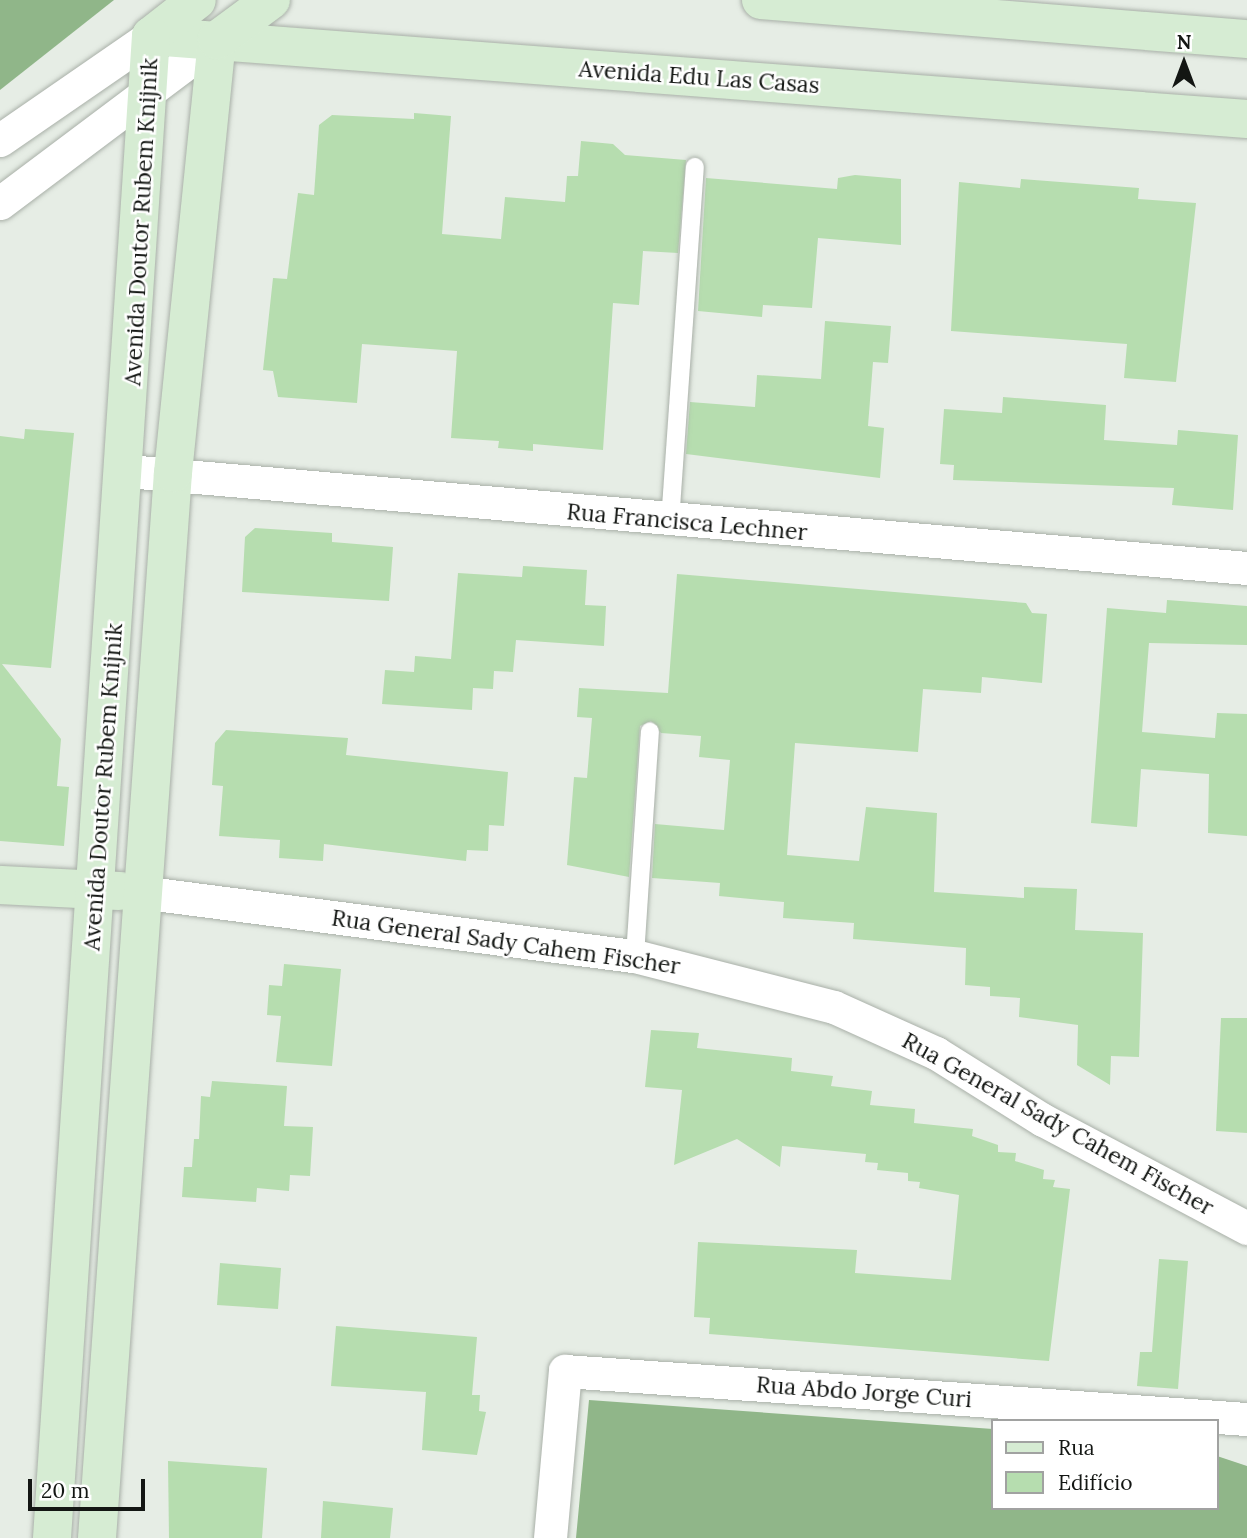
<!DOCTYPE html>
<html>
<head>
<meta charset="utf-8">
<style>
  body { margin:0 }
  #map { position:relative; width:1247px; height:1538px; overflow:hidden; background:#e6ede5; font-family:Lora,serif }
  div>[style] { position:absolute }
  .forest>* { inset:0; background:#90b689 }
  .building>* { inset:0; background:#b6ddaf }
  .roads { filter:drop-shadow(0 0 2px #a9b0a8) drop-shadow(0 0 2px #a9b0a8) }
  .lane>* { height:18px; margin:-9px; padding:0 9px; transform-origin:9px; border-radius:9px; background:#fff }
  .street>* { height:33px; margin:-16.5px; padding:0 16.5px; transform-origin:16.5px; border-radius:16.5px; background:#fff }
  .secondary>* { height:38px; margin:-19px; padding:0 19px; transform-origin:19px; border-radius:19px; background:#d6ecd3 }
  span { translate:-50% -50%; white-space:nowrap; text-align:center; line-height:1.15; -webkit-text-stroke:5px #fff; paint-order:stroke }
  .street-label { font-size:23px; color:#131613 }
  .legend { position:absolute; left:991px; top:1419px; width:228px; height:91px; box-sizing:border-box; background:#fff; border:2px solid #a1a2a1; margin:0; padding:9px 12px; list-style:none; font-size:21px; color:#131613 }
  .legend li { display:flex; align-items:center; gap:14px; height:35px }
  .legend b { width:35px; border:2px solid #a1a2a1 }
  .north { position:absolute; left:1149px; top:28px; width:70px; height:70px; -webkit-text-stroke:5px #fff; paint-order:stroke; rotate:0deg; font-size:19px; font-weight:700; line-height:28px; text-align:center; color:#131613 }
  .north::after { content:''; display:block; margin:auto; width:24px; height:32px; background:#131613; clip-path:polygon(50% 0,100% 100%,50% 72%,0 100%) }
  .scale { position:absolute; left:28px; top:1479px; width:117px; height:32px; box-sizing:border-box; border:4px solid #131613; border-top:0; padding-left:9px; font-size:21px; line-height:24px; white-space:nowrap; color:#131613; -webkit-text-stroke:5px #fff; paint-order:stroke }
</style>
</head>
<body>
<div id="map">
  <div class="forest">
    <div style="clip-path:polygon(0 0,114px 0,0 90px)"></div>
    <div style="clip-path:polygon(589px 1400px,993px 1429px,993px 1508px,1217px 1508px,1217px 1456px,1247px 1466px,1247px 1538px,576px 1538px)"></div>
  </div>
  <div class="building">
    <div style="clip-path:polygon(414px 113px,451px 116px,442px 234px,501px 239px,505px 197px,565px 202px,567px 176px,578px 176px,581px 141px,613px 144px,625px 155px,686px 160px,678px 253px,643px 251px,639px 305px,613px 303px,603px 450px,533px 444px,533px 451px,498px 448px,499px 441px,451px 438px,457px 351px,362px 344px,357px 403px,278px 397px,273px 371px,263px 370px,273px 278px,287px 279px,298px 193px,314px 195px,319px 125px,332px 115px,414px 119px)"></div>
    <div style="clip-path:polygon(855px 175px,901px 179px,901px 245px,818px 238px,812px 308px,763px 305px,762px 317px,698px 311px,706px 178px,837px 189px,838px 178px)"></div>
    <div style="clip-path:polygon(1021px 179px,1139px 188px,1138px 199px,1196px 203px,1176px 382px,1124px 378px,1127px 344px,951px 331px,959px 182px,1020px 188px)"></div>
    <div style="clip-path:polygon(825px 321px,891px 326px,888px 363px,873px 362px,868px 426px,884px 428px,880px 478px,686px 454px,690px 402px,755px 407px,757px 375px,821px 379px)"></div>
    <div style="clip-path:polygon(1003px 397px,1106px 405px,1104px 440px,1177px 445px,1178px 430px,1238px 435px,1233px 510px,1172px 505px,1174px 488px,953px 480px,954px 465px,940px 464px,944px 409px,1002px 413px)"></div>
    <div style="clip-path:polygon(25px 429px,74px 433px,51px 668px,2px 664px,61px 739px,57px 786px,69px 787px,64px 846px,0 841px,0 436px,24px 439px)"></div>
    <div style="clip-path:polygon(255px 528px,332px 533px,332px 542px,393px 547px,389px 601px,242px 592px,245px 537px)"></div>
    <div style="clip-path:polygon(523px 566px,587px 570px,585px 605px,606px 606px,604px 646px,516px 640px,513px 672px,494px 671px,493px 689px,473px 688px,472px 710px,382px 704px,385px 670px,414px 672px,415px 656px,451px 659px,458px 573px,522px 577px)"></div>
    <div style="clip-path:polygon(677px 574px,1026px 603px,1032px 613px,1047px 614px,1042px 683px,982px 677px,981px 693px,923px 689px,918px 752px,795px 743px,787px 855px,859px 861px,866px 807px,937px 813px,934px 892px,1024px 898px,1024px 887px,1077px 889px,1075px 930px,1143px 933px,1139px 1057px,1111px 1056px,1110px 1085px,1077px 1065px,1078px 1025px,1019px 1017px,1020px 998px,990px 996px,990px 987px,965px 985px,966px 948px,853px 939px,854px 923px,783px 918px,784px 902px,719px 896px,720px 883px,652px 878px,655px 824px,724px 830px,730px 760px,699px 757px,701px 736px,661px 733px,651px 721px,640px 726px,629px 877px,567px 865px,574px 777px,587px 778px,592px 718px,577px 717px,579px 688px,668px 693px)"></div>
    <div style="clip-path:polygon(1167px 600px,1247px 606px,1247px 645px,1149px 643px,1142px 732px,1215px 738px,1217px 713px,1247px 714px,1247px 836px,1208px 833px,1209px 774px,1141px 769px,1137px 827px,1091px 823px,1107px 608px,1166px 613px)"></div>
    <div style="clip-path:polygon(226px 730px,348px 738px,346px 755px,508px 772px,504px 826px,489px 825px,488px 851px,467px 850px,466px 861px,324px 844px,323px 861px,279px 858px,280px 840px,219px 836px,223px 786px,212px 785px,215px 743px)"></div>
    <div style="clip-path:polygon(284px 964px,341px 969px,332px 1066px,276px 1062px,281px 1016px,267px 1015px,269px 985px,282px 986px)"></div>
    <div style="clip-path:polygon(1221px 1018px,1247px 1018px,1247px 1133px,1216px 1131px)"></div>
    <div style="clip-path:polygon(651px 1030px,699px 1033px,697px 1048px,792px 1058px,791px 1071px,833px 1076px,831px 1086px,872px 1091px,870px 1105px,915px 1109px,914px 1123px,973px 1129px,972px 1136px,998px 1145px,998px 1152px,1016px 1153px,1015px 1161px,1044px 1170px,1043px 1179px,1055px 1180px,1053px 1187px,1070px 1189px,1049px 1361px,709px 1334px,710px 1318px,694px 1317px,698px 1242px,857px 1250px,855px 1273px,951px 1280px,959px 1195px,919px 1188px,920px 1182px,908px 1181px,908px 1173px,877px 1170px,878px 1163px,865px 1162px,866px 1154px,782px 1146px,780px 1167px,737px 1139px,674px 1165px,682px 1090px,645px 1087px)"></div>
    <div style="clip-path:polygon(212px 1081px,287px 1086px,284px 1126px,313px 1127px,310px 1176px,290px 1175px,289px 1191px,257px 1188px,256px 1202px,182px 1197px,184px 1167px,192px 1167px,194px 1139px,199px 1139px,201px 1096px,210px 1097px)"></div>
    <div style="clip-path:polygon(1159px 1259px,1188px 1261px,1178px 1389px,1137px 1386px,1140px 1352px,1152px 1352px)"></div>
    <div style="clip-path:polygon(220px 1263px,281px 1268px,278px 1309px,217px 1305px)"></div>
    <div style="clip-path:polygon(336px 1326px,477px 1337px,472px 1395px,480px 1395px,479px 1411px,486px 1412px,477px 1455px,422px 1450px,426px 1392px,331px 1386px)"></div>
    <div style="clip-path:polygon(168px 1461px,267px 1468px,262px 1538px,169px 1538px)"></div>
    <div style="clip-path:polygon(323px 1501px,393px 1508px,390px 1538px,321px 1538px)"></div>
  </div>
  <div class="roads">
    <div class="lane">
      <div style="left:670px;top:522px;width:356px;rotate:-86deg"></div>
      <div style="left:635px;top:956px;width:225px;rotate:-86.2deg"></div>
    </div>
    <div class="street">
      <div style="left:0;top:140px;width:183px;rotate:-34.6deg"></div>
      <div style="left:0;top:203px;width:271px;rotate:-36.9deg"></div>
      <div style="left:127px;top:471px;width:1124px;rotate:4.95deg"></div>
      <div style="left:140px;top:892px;width:499px;rotate:7.4deg"></div>
      <div style="left:635px;top:956px;width:205px;rotate:14.4deg"></div>
      <div style="left:834px;top:1007px;width:112px;rotate:24.3deg"></div>
      <div style="left:936px;top:1053px;width:126px;rotate:32.1deg"></div>
      <div style="left:1043px;top:1120px;width:231px;rotate:27.9deg"></div>
      <div style="left:550px;top:1538px;width:168px;rotate:-84.9deg"></div>
      <div style="left:565px;top:1371px;width:684px;rotate:4.03deg"></div>
    </div>
    <div class="secondary">
      <div style="left:761px;top:0;width:488px;rotate:4.6deg"></div>
      <div style="left:151px;top:36px;width:1099px;rotate:4.33deg"></div>
      <div style="left:151px;top:36px;width:58px;rotate:-38deg"></div>
      <div style="left:0;top:885px;width:120px;rotate:2.9deg"></div>
      <div style="left:52px;top:1538px;width:1505px;rotate:-86.23deg"></div>
      <div style="left:97px;top:1538px;width:1068px;rotate:-85.92deg"></div>
      <div style="left:173px;top:473px;width:435px;rotate:-84.2deg"></div>
      <div style="left:217px;top:40px;width:67px;rotate:-36.5deg"></div>
    </div>
  </div>
  <div class="street-label">
    <span style="left:699px;top:77px;rotate:4deg">Avenida Edu Las Casas</span>
    <span style="left:141px;top:222px;rotate:-87deg">Avenida Doutor Rubem Knijnik</span>
    <span style="left:687px;top:522px;rotate:5deg">Rua Francisca Lechner</span>
    <span style="left:103px;top:787px;rotate:-86deg">Avenida Doutor Rubem Knijnik</span>
    <span style="left:506px;top:942px;rotate:8deg">Rua General Sady Cahem Fischer</span>
    <span style="left:1058px;top:1124px;rotate:29deg">Rua General Sady Cahem Fischer</span>
    <span style="left:864px;top:1392px;rotate:4deg">Rua Abdo Jorge Curi</span>
  </div>
  <ul class="legend">
  <li><b style="height:9px;background:#d6ecd3"></b>Rua</li>
  <li><b style="height:19px;background:#b6ddaf"></b>Edifício</li>
  </ul>
  <div class="north">N</div>
  <div class="scale">20 m</div>
</div>
</body>
</html>
